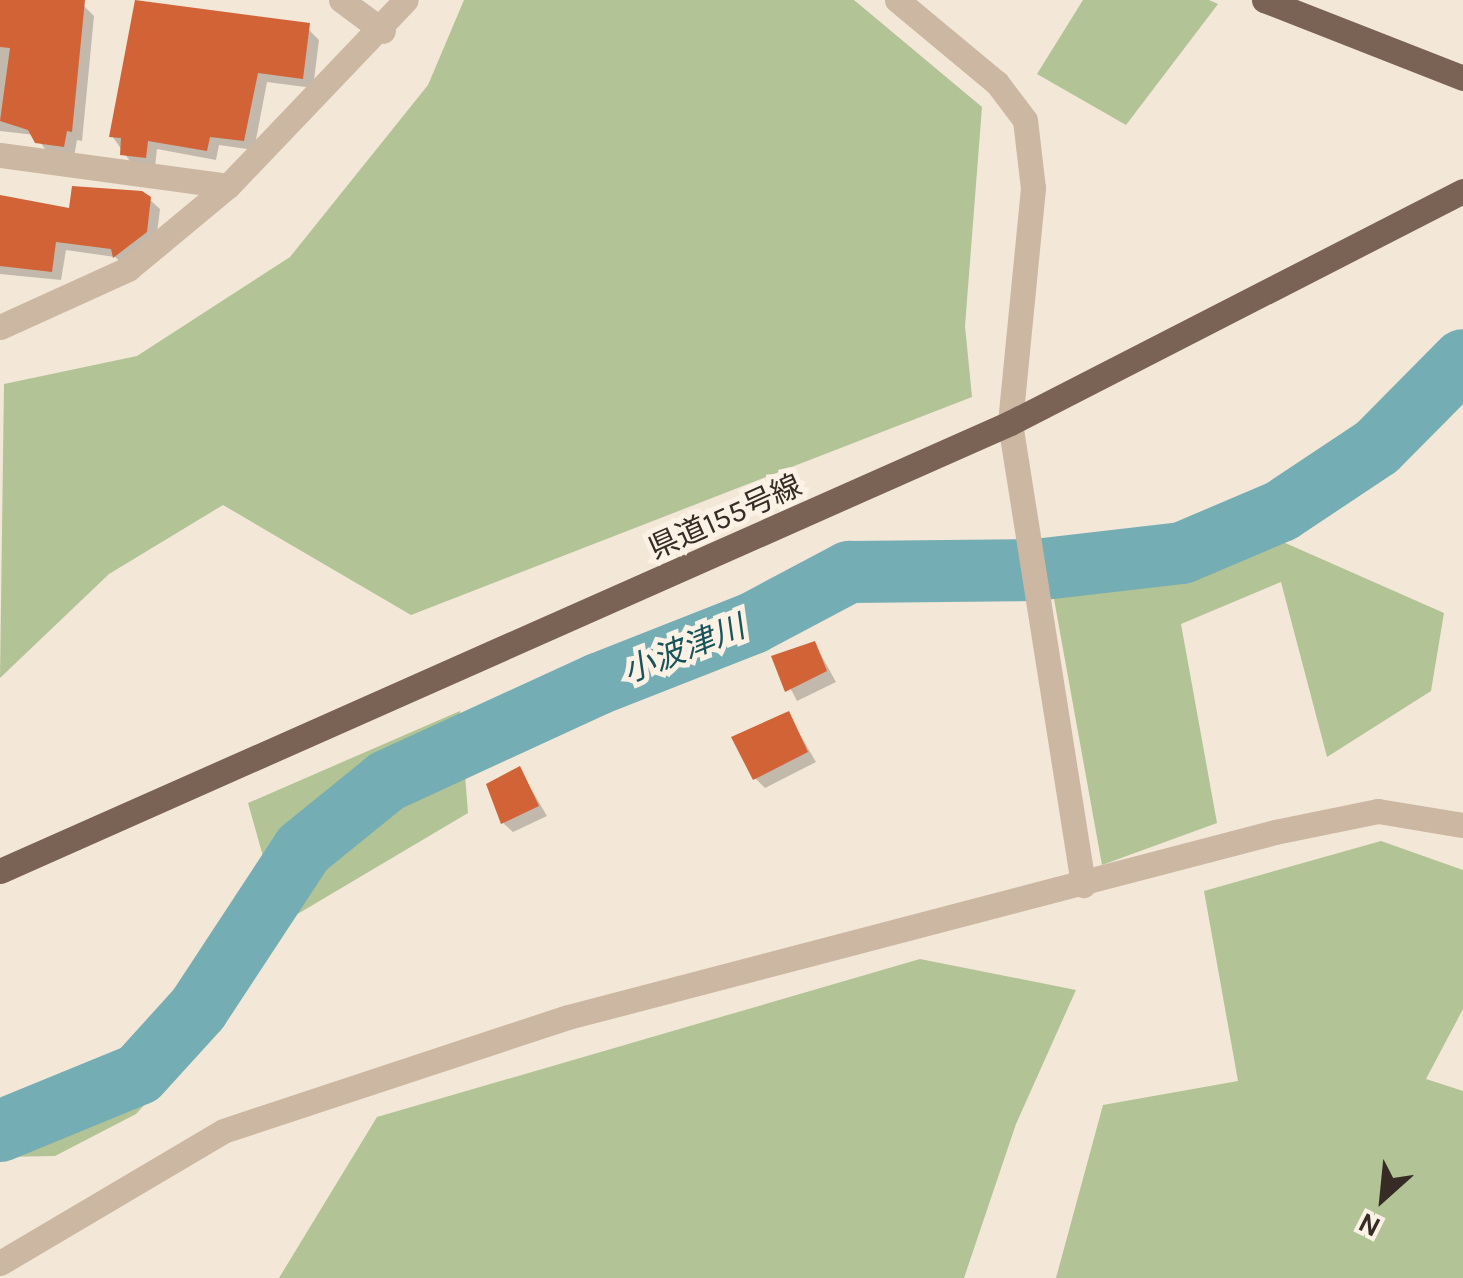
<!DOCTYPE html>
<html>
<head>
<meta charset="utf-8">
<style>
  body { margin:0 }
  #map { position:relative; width:1463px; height:1278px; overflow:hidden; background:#f3e7d7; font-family:Karla,"Noto Sans JP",sans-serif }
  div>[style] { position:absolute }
  .green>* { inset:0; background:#b2c396 }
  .shadow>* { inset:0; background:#0003 }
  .river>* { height:62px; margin:-31px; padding:0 31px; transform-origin:31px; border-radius:31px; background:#74adb3 }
  .building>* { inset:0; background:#d16337 }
  .minor>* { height:25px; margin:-12.5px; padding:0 12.5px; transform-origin:12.5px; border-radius:12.5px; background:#ccb7a2 }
  .major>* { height:25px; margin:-12.5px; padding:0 12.5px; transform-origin:12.5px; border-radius:12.5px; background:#7a6355 }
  span { translate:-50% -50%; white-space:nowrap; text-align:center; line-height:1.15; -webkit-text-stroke:10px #fbf1e4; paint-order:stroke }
  .street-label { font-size:30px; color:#362b25 }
  .water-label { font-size:32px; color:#17545b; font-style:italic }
  .north { position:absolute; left:1333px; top:1148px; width:100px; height:100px; -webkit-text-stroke:8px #fbf1e4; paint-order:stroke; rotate:207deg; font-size:28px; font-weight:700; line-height:40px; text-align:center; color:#362b25 }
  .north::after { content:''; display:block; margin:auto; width:35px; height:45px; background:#362b25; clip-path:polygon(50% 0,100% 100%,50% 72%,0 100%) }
</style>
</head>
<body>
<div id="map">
  <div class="green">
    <div style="clip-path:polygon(464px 0,854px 0,982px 107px,965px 326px,972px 397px,411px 615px,223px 505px,109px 574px,0 678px,4px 384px,137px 356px,290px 257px,428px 85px)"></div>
    <div style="clip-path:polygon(1083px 0,1209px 0,1218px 4px,1126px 125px,1037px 74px)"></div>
    <div style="clip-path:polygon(1265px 534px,1444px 613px,1431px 691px,1327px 757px,1281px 582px,1181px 624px,1217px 823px,1102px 865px,1052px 588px,1181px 569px)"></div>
    <div style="clip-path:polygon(460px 711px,468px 813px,284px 922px,208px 1036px,136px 1114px,55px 1156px,0 1157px,0 1103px,75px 1085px,140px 1050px,266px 867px,248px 803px)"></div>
    <div style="clip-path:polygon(1381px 841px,1463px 870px,1463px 1009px,1426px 1079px,1463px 1091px,1463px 1278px,1056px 1278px,1103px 1105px,1238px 1081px,1204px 891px)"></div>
    <div style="clip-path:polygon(920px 959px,1076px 990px,1016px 1124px,964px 1278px,279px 1278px,377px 1117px)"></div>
  </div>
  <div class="shadow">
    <div style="clip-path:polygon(0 0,84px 6px,94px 16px,82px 141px,77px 140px,74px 157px,48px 153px,35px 135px,0 131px)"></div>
    <div style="clip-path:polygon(309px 30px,319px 40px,313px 88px,267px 82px,254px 150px,219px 145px,216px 160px,157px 149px,155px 167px,132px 164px,112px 136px)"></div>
    <div style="clip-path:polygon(0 197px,71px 210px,149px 199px,160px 209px,156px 242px,125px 266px,115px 257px,66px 250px,61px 280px,0 274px)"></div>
    <div style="clip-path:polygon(815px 644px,836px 682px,797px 701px,775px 658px)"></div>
    <div style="clip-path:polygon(788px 714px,816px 762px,765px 788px,755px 778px)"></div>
    <div style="clip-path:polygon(520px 770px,547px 816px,513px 832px,503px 823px)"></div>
  </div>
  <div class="river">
    <div style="left:0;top:1131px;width:150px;rotate:-22.3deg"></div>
    <div style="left:139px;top:1074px;width:88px;rotate:-47.8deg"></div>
    <div style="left:198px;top:1009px;width:191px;rotate:-56.7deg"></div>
    <div style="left:303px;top:849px;width:108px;rotate:-39deg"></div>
    <div style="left:387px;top:781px;width:232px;rotate:-24.7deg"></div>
    <div style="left:598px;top:684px;width:167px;rotate:-21.5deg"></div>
    <div style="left:753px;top:623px;width:109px;rotate:-28deg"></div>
    <div style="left:849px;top:572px;width:186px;rotate:-0.6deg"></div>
    <div style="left:1035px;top:570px;width:148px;rotate:-6.6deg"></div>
    <div style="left:1182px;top:553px;width:108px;rotate:-23deg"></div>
    <div style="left:1281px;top:511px;width:115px;rotate:-33.7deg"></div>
    <div style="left:1377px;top:447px;width:122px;rotate:-45.3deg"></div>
  </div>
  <div class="building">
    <div style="clip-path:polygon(0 0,85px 0,72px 132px,67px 131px,64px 147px,35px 143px,28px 130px,0 121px,10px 48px,0 47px)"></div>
    <div style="clip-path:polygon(135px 0,310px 23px,303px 79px,258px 73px,244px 141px,210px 137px,207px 151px,148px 141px,146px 158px,120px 155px,121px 138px,109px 137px)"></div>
    <div style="clip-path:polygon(72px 186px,142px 191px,151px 197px,147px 232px,113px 258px,111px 249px,56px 242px,52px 272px,0 266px,0 195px,69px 208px)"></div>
    <div style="clip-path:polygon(815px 641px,827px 671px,785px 692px,771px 656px)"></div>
    <div style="clip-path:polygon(789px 711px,808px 752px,753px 780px,731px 737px)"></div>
    <div style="clip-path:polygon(520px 766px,539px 806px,501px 824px,486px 784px)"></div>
  </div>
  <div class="minor">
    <div style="left:341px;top:0;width:52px;rotate:36.4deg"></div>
    <div style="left:897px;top:0;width:130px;rotate:39.7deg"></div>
    <div style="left:997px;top:83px;width:46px;rotate:52.9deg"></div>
    <div style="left:1025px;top:120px;width:68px;rotate:83.3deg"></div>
    <div style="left:1033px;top:188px;width:236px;rotate:95.6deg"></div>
    <div style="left:1010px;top:423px;width:468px;rotate:81deg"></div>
    <div style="left:0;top:155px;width:230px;rotate:7.7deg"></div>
    <div style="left:0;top:327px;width:141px;rotate:-24.4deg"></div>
    <div style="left:128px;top:269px;width:130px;rotate:-39.7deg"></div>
    <div style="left:228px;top:186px;width:257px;rotate:-46.3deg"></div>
    <div style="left:0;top:1263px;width:259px;rotate:-30.6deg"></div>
    <div style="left:223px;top:1131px;width:363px;rotate:-18.3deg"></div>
    <div style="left:568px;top:1017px;width:731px;rotate:-14.66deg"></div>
    <div style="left:1275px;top:832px;width:105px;rotate:-11.5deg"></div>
    <div style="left:1378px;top:811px;width:86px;rotate:9.4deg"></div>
  </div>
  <div class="major">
    <div style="left:1264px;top:0;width:214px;rotate:21.4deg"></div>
    <div style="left:0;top:871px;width:1105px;rotate:-23.92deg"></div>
    <div style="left:1010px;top:423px;width:509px;rotate:-27.12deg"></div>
  </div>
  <div class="street-label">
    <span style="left:725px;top:517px;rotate:-24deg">県道155号線</span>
  </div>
  <div class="water-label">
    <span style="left:684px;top:650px;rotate:-22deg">小波津川</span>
  </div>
  <div class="north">N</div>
</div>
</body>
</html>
